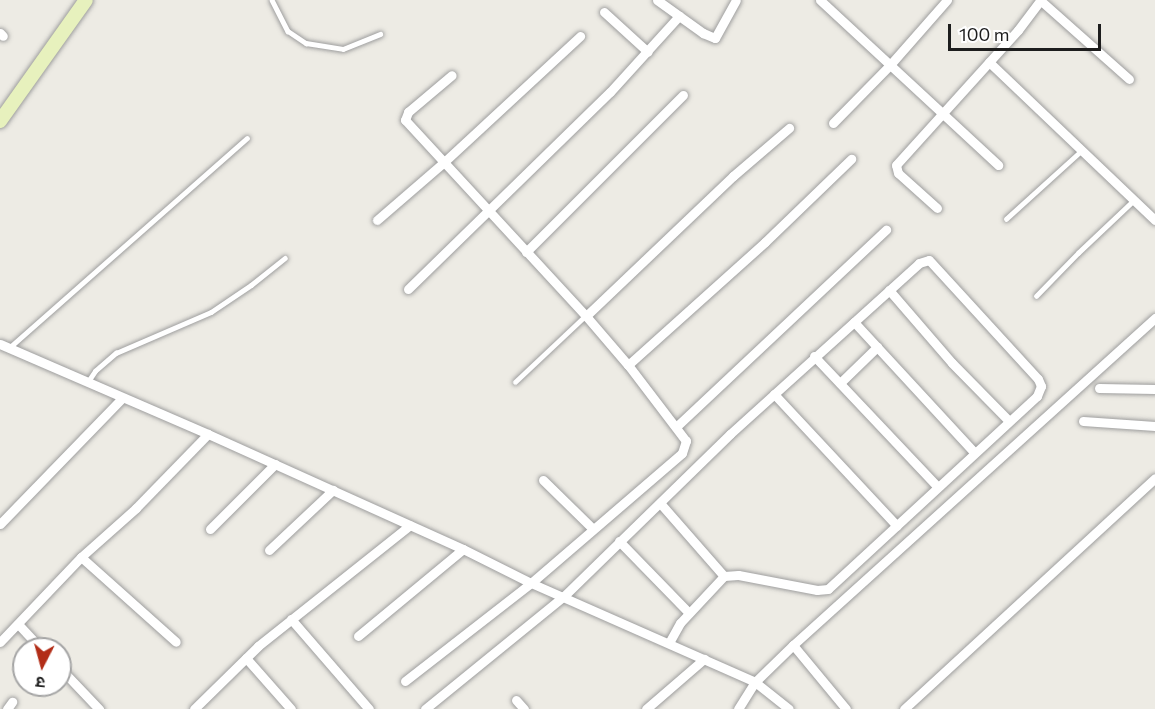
<!DOCTYPE html>
<html>
<head>
<meta charset="utf-8">
<style>
  body { margin:0 }
  #map { position:relative; width:1155px; height:709px; overflow:hidden; background:#edebe4; font-family:Commissioner,"Noto Sans Devanagari",sans-serif }
  div>[style] { position:absolute }
  .roads { filter:drop-shadow(0 0 2px #9e9e9e) drop-shadow(0 0 2px #9e9e9e) }
  .lane>* { height:4.5px; margin:-2.25px; padding:0 2.25px; transform-origin:2.25px; border-radius:2.25px; background:#fff }
  .street>* { height:9px; margin:-4.5px; padding:0 4.5px; transform-origin:4.5px; border-radius:4.5px; background:#fff }
  .secondary>* { height:14px; margin:-7px; padding:0 7px; transform-origin:7px; border-radius:7px; background:#e7f1bd }
  span { translate:-50% -50%; white-space:nowrap; text-align:center; line-height:1.15; -webkit-text-stroke:5px #fff; paint-order:stroke }
  .north { position:absolute; left:12px; top:637px; width:60px; height:60px; box-sizing:border-box; background:#fff; border:2px solid #a5a5a5; border-radius:50%; rotate:186deg; font-size:16px; font-weight:700; line-height:24px; text-align:center; color:#1d1d1d }
  .north::after { content:''; display:block; margin:auto; width:21px; height:27px; background:#b22d17; clip-path:polygon(50% 0,100% 100%,50% 72%,0 100%) }
  .scale { position:absolute; left:948px; top:24px; width:153px; height:27px; box-sizing:border-box; border:3px solid #1d1d1d; border-top:0; padding-left:8px; font-size:18px; line-height:21px; white-space:nowrap; color:#1d1d1d; -webkit-text-stroke:4px #fff; paint-order:stroke }
</style>
</head>
<body>
<div id="map">
  <div class="roads">
    <div class="lane">
      <div style="left:272px;top:0;width:35px;rotate:63deg"></div>
      <div style="left:288px;top:31px;width:22px;rotate:34deg"></div>
      <div style="left:306px;top:43px;width:37px;rotate:9deg"></div>
      <div style="left:343px;top:49px;width:40px;rotate:-22deg"></div>
      <div style="left:1006px;top:219px;width:101px;rotate:-42.2deg"></div>
      <div style="left:1036px;top:296px;width:60px;rotate:-45.7deg"></div>
      <div style="left:1078px;top:253px;width:77px;rotate:-43.4deg"></div>
      <div style="left:9px;top:348px;width:317px;rotate:-41.4deg"></div>
      <div style="left:515px;top:382px;width:96px;rotate:-43.3deg"></div>
      <div style="left:87px;top:383px;width:14px;rotate:-56deg"></div>
      <div style="left:95px;top:371px;width:28px;rotate:-41deg"></div>
      <div style="left:116px;top:353px;width:103px;rotate:-23.3deg"></div>
      <div style="left:211px;top:312px;width:48px;rotate:-34deg"></div>
      <div style="left:251px;top:285px;width:43px;rotate:-38.5deg"></div>
    </div>
    <div class="street">
      <div style="left:657px;top:0;width:57px;rotate:35.7deg"></div>
      <div style="left:703px;top:33px;width:13px;rotate:23deg"></div>
      <div style="left:715px;top:38px;width:43px;rotate:-61.1deg"></div>
      <div style="left:820px;top:0;width:243px;rotate:42.8deg"></div>
      <div style="left:1040px;top:0;width:119px;rotate:41.6deg"></div>
      <div style="left:604px;top:12px;width:59px;rotate:42.3deg"></div>
      <div style="left:0;top:33px;width:4px;rotate:45deg"></div>
      <div style="left:989px;top:62px;width:229px;rotate:43.6deg"></div>
      <div style="left:833px;top:123px;width:80px;rotate:-45.5deg"></div>
      <div style="left:889px;top:66px;width:88px;rotate:-48.7deg"></div>
      <div style="left:937px;top:208px;width:52px;rotate:-138.1deg"></div>
      <div style="left:898px;top:173px;width:8px;rotate:-104deg"></div>
      <div style="left:896px;top:165px;width:182px;rotate:-47.9deg"></div>
      <div style="left:1018px;top:30px;width:36px;rotate:-53deg"></div>
      <div style="left:377px;top:220px;width:87px;rotate:-40.8deg"></div>
      <div style="left:443px;top:163px;width:187px;rotate:-42.8deg"></div>
      <div style="left:526px;top:252px;width:222px;rotate:-45deg"></div>
      <div style="left:408px;top:289px;width:282px;rotate:-44.3deg"></div>
      <div style="left:610px;top:92px;width:103px;rotate:-47.8deg"></div>
      <div style="left:889px;top:290px;width:96px;rotate:49.2deg"></div>
      <div style="left:952px;top:363px;width:81px;rotate:45.5deg"></div>
      <div style="left:586px;top:316px;width:203px;rotate:-43.6deg"></div>
      <div style="left:733px;top:176px;width:74px;rotate:-40.6deg"></div>
      <div style="left:854px;top:322px;width:177px;rotate:47.3deg"></div>
      <div style="left:0;top:344px;width:227px;rotate:23.4deg"></div>
      <div style="left:208px;top:434px;width:280px;rotate:24.3deg"></div>
      <div style="left:463px;top:549px;width:76px;rotate:26.6deg"></div>
      <div style="left:531px;top:583px;width:245px;rotate:23.8deg"></div>
      <div style="left:755px;top:682px;width:43px;rotate:38.5deg"></div>
      <div style="left:814px;top:356px;width:179px;rotate:46.6deg"></div>
      <div style="left:628px;top:365px;width:184px;rotate:-41.9deg"></div>
      <div style="left:765px;top:242px;width:120px;rotate:-44deg"></div>
      <div style="left:840px;top:383px;width:52px;rotate:-44.2deg"></div>
      <div style="left:1099px;top:388px;width:56px;rotate:1deg"></div>
      <div style="left:774px;top:394px;width:180px;rotate:47deg"></div>
      <div style="left:1083px;top:421px;width:72px;rotate:4deg"></div>
      <div style="left:677px;top:426px;width:287px;rotate:-43.2deg"></div>
      <div style="left:543px;top:480px;width:70px;rotate:44.4deg"></div>
      <div style="left:660px;top:503px;width:97px;rotate:48.8deg"></div>
      <div style="left:0;top:524px;width:175px;rotate:-45.9deg"></div>
      <div style="left:210px;top:529px;width:92px;rotate:-45deg"></div>
      <div style="left:619px;top:541px;width:100px;rotate:45.8deg"></div>
      <div style="left:269px;top:550px;width:88px;rotate:-43.2deg"></div>
      <div style="left:81px;top:557px;width:127px;rotate:41.8deg"></div>
      <div style="left:291px;top:619px;width:119px;rotate:49.1deg"></div>
      <div style="left:18px;top:624px;width:34px;rotate:47deg"></div>
      <div style="left:358px;top:636px;width:136px;rotate:-39.6deg"></div>
      <div style="left:0;top:642px;width:117px;rotate:-46.4deg"></div>
      <div style="left:81px;top:557px;width:74px;rotate:-41.7deg"></div>
      <div style="left:136px;top:508px;width:103px;rotate:-45.8deg"></div>
      <div style="left:793px;top:645px;width:83px;rotate:50.4deg"></div>
      <div style="left:246px;top:658px;width:68px;rotate:48.6deg"></div>
      <div style="left:60px;top:668px;width:57px;rotate:46.4deg"></div>
      <div style="left:405px;top:681px;width:160px;rotate:-37.9deg"></div>
      <div style="left:531px;top:583px;width:199px;rotate:-40.7deg"></div>
      <div style="left:682px;top:453px;width:13px;rotate:-72deg"></div>
      <div style="left:686px;top:441px;width:96px;rotate:-127.3deg"></div>
      <div style="left:628px;top:365px;width:65px;rotate:-130.6deg"></div>
      <div style="left:586px;top:316px;width:267px;rotate:-132.7deg"></div>
      <div style="left:405px;top:120px;width:9px;rotate:-69deg"></div>
      <div style="left:408px;top:112px;width:57px;rotate:-40.1deg"></div>
      <div style="left:516px;top:700px;width:12px;rotate:48deg"></div>
      <div style="left:7px;top:709px;width:9px;rotate:-54deg"></div>
      <div style="left:194px;top:709px;width:90px;rotate:-44.5deg"></div>
      <div style="left:258px;top:646px;width:194px;rotate:-38.5deg"></div>
      <div style="left:425px;top:709px;width:179px;rotate:-39.1deg"></div>
      <div style="left:564px;top:596px;width:232px;rotate:-44.3deg"></div>
      <div style="left:730px;top:434px;width:255px;rotate:-42.1deg"></div>
      <div style="left:919px;top:263px;width:10px;rotate:-17deg"></div>
      <div style="left:929px;top:260px;width:161px;rotate:47.5deg"></div>
      <div style="left:1038px;top:379px;width:8px;rotate:67deg"></div>
      <div style="left:1041px;top:386px;width:11px;rotate:112deg"></div>
      <div style="left:1037px;top:396px;width:284px;rotate:137.3deg"></div>
      <div style="left:828px;top:589px;width:11px;rotate:175deg"></div>
      <div style="left:817px;top:590px;width:80px;rotate:-169.2deg"></div>
      <div style="left:738px;top:575px;width:14px;rotate:176deg"></div>
      <div style="left:724px;top:576px;width:64px;rotate:133.1deg"></div>
      <div style="left:680px;top:623px;width:23px;rotate:119deg"></div>
      <div style="left:646px;top:709px;width:77px;rotate:-40.8deg"></div>
      <div style="left:738px;top:709px;width:32px;rotate:-58deg"></div>
      <div style="left:755px;top:682px;width:53px;rotate:-44.2deg"></div>
      <div style="left:793px;top:645px;width:488px;rotate:-42.1deg"></div>
      <div style="left:904px;top:709px;width:341px;rotate:-42.6deg"></div>
    </div>
    <div class="secondary">
      <div style="left:0;top:121px;width:148px;rotate:-54.6deg"></div>
    </div>
  </div>
  <div class="north">उ</div>
  <div class="scale">100 m</div>
</div>
</body>
</html>
